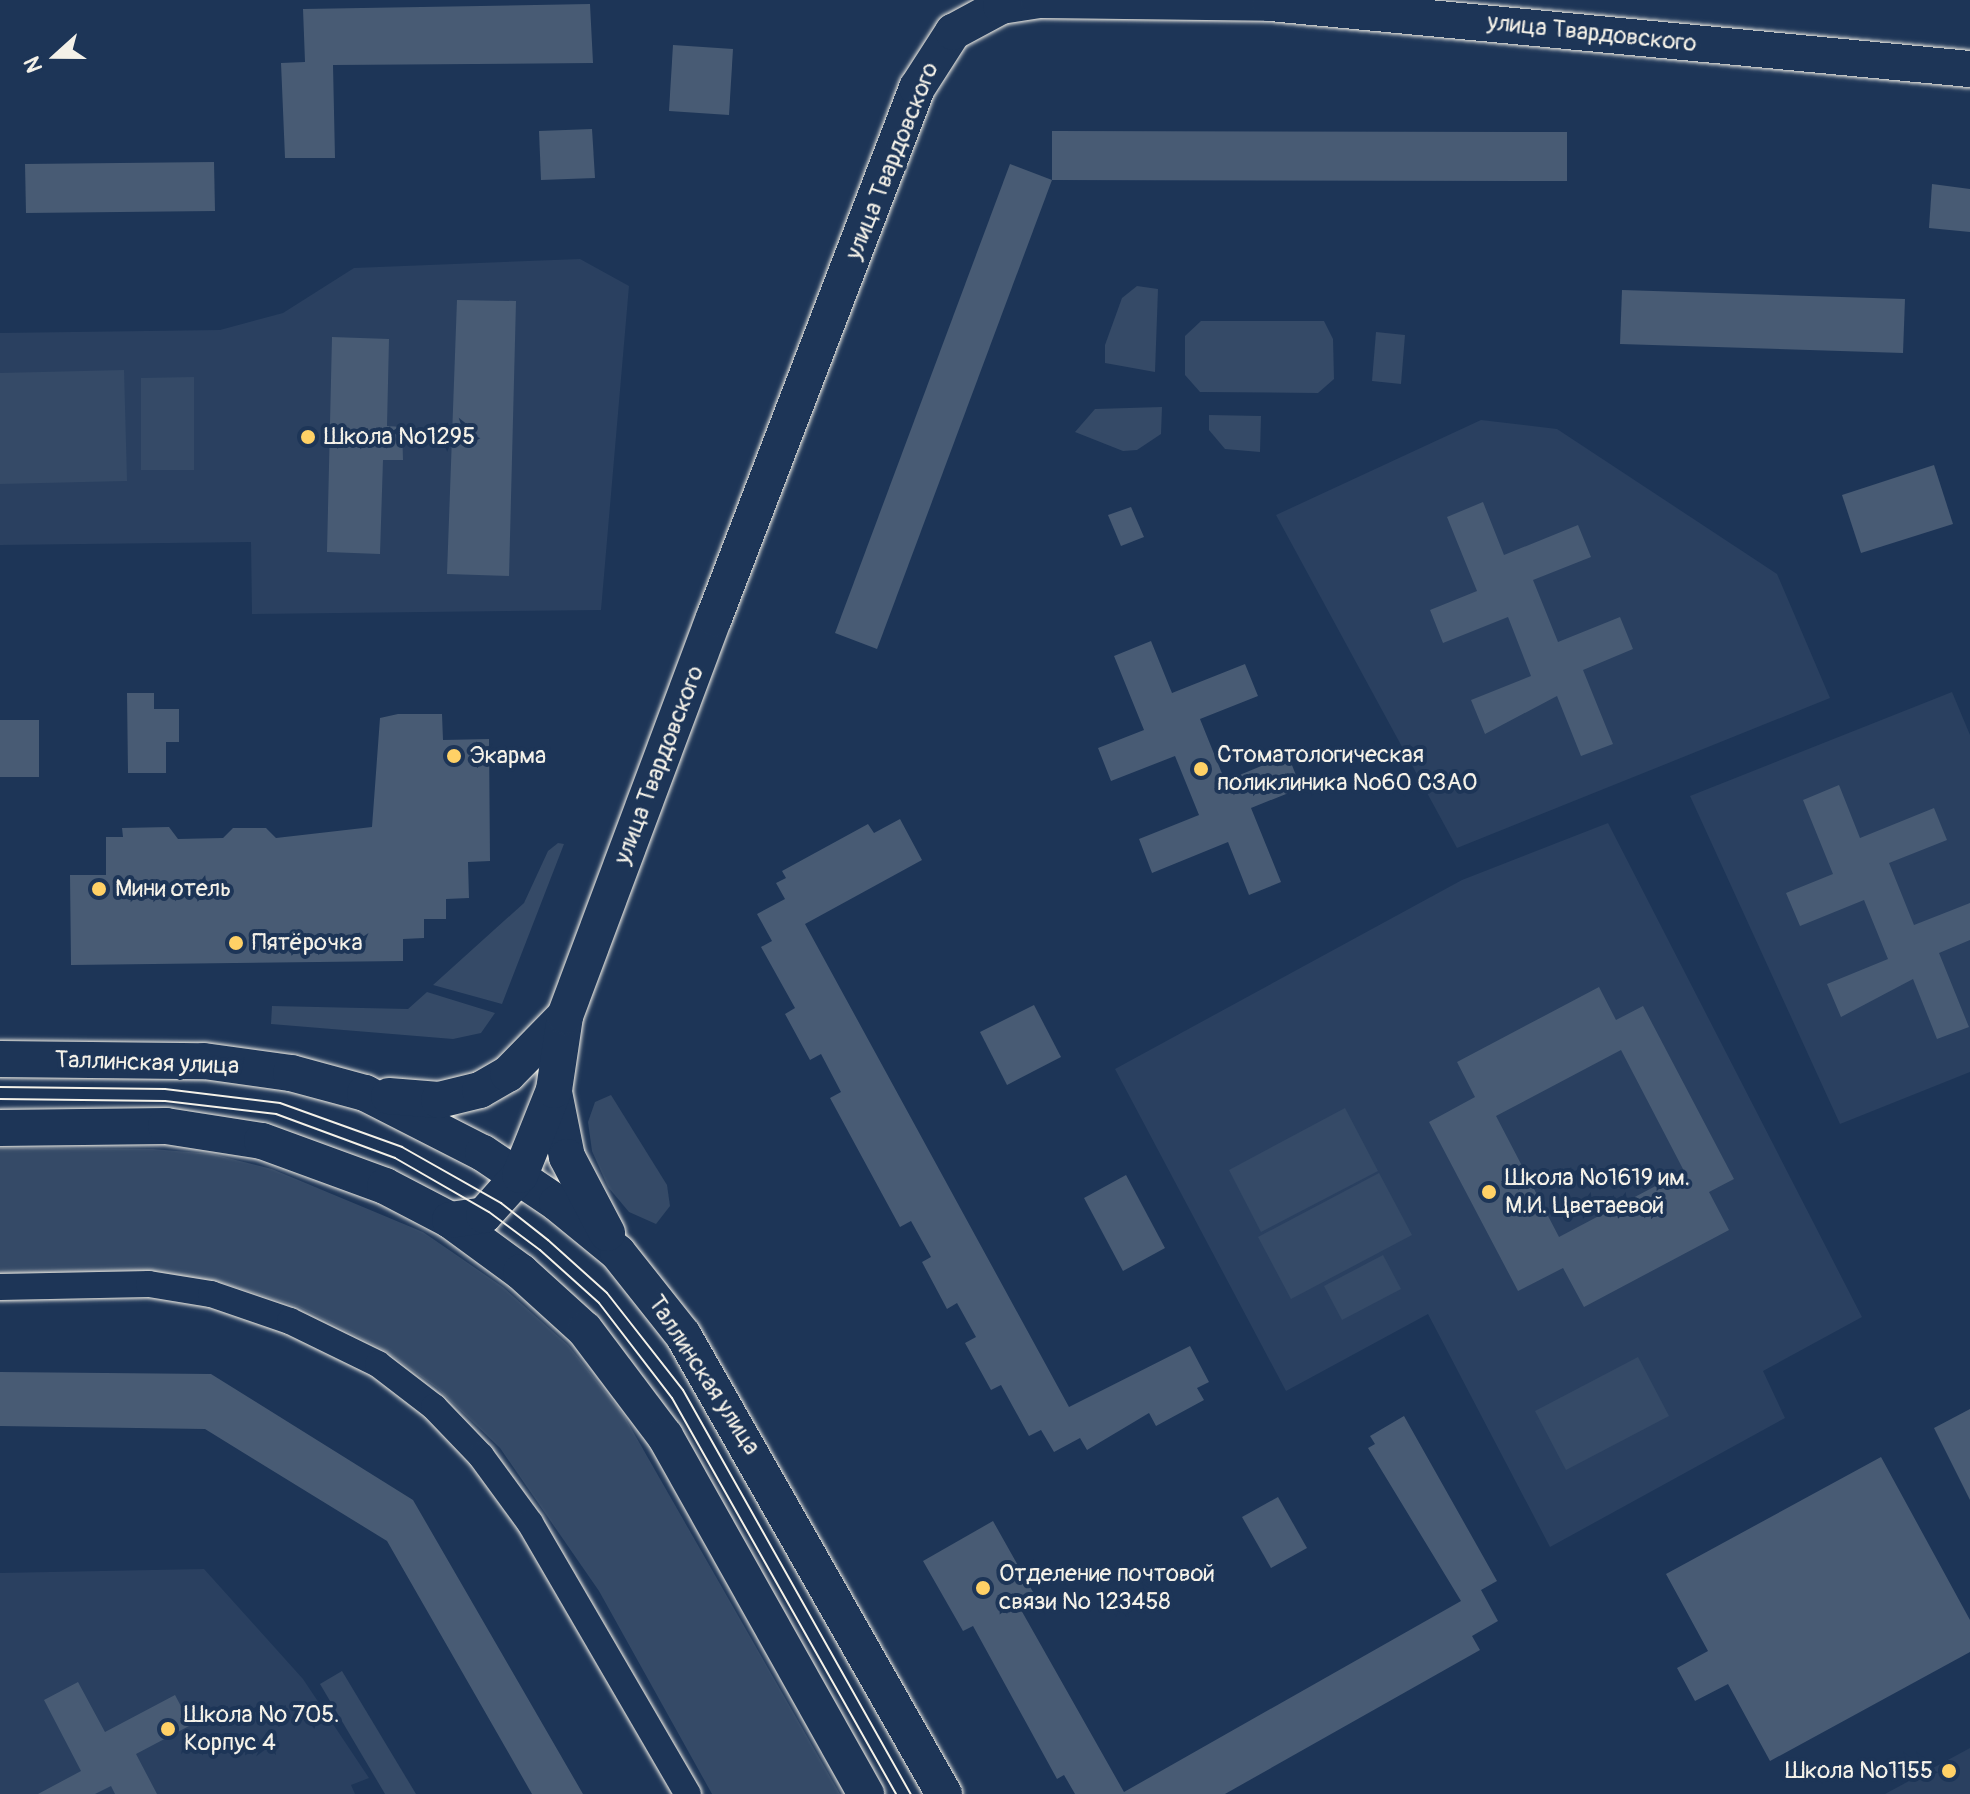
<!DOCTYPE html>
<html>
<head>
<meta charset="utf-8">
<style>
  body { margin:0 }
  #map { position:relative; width:1970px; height:1794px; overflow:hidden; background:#1d3557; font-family:Pangolin,sans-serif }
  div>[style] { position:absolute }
  .built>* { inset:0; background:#2a4060 }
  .green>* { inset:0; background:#354a67 }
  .building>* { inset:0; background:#485b74 }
  .roads { filter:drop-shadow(0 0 2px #f4f1e8) drop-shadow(0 0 2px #f4f1e8) }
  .street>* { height:26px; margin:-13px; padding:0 13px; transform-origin:13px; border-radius:13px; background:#1d3557 }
  .secondary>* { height:36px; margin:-18px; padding:0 18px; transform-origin:18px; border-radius:18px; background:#1d3557 }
  .tram>* { height:2px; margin:-1px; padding:0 1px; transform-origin:1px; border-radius:1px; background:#f4f1e8 }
  .dots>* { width:22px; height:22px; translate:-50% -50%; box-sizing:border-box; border:4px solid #1d3557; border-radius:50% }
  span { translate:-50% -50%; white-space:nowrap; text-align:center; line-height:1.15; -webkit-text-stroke:8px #1d3557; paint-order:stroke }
  .street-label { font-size:24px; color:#f4f1e8 }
  .poi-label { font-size:24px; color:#f4f1e8 }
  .left { translate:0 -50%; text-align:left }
  .right { translate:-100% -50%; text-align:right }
  .north { position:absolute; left:16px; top:16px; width:80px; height:80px; -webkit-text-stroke:6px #1d3557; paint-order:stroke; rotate:249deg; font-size:22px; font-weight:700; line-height:32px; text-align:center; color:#f4f1e8 }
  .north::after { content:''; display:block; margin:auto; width:28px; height:36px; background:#f4f1e8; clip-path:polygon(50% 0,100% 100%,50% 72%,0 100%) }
</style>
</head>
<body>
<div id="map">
  <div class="built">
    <div style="clip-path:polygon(580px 259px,629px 286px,601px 610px,252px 614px,251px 542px,0 545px,0 333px,220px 330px,283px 313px,354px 268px)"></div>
    <div style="clip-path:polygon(1481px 420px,1557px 429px,1777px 574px,1830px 698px,1457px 848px,1276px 515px)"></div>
    <div style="clip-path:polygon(1952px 692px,1970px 735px,1970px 1072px,1840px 1124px,1690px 796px)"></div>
    <div style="clip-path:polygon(1608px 823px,1862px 1317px,1763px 1371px,1785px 1418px,1550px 1547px,1428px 1314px,1286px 1391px,1115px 1069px,1462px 880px)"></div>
    <div style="clip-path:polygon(204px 1569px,303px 1679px,369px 1778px,351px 1785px,355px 1794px,0 1794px,0 1573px)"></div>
    <div style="clip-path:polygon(1970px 1748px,1970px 1794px,1885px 1794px)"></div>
  </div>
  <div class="green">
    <div style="clip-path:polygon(1137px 286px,1158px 289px,1155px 372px,1105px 363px,1105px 345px,1122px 298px)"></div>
    <div style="clip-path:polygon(1201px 321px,1324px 321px,1333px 339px,1334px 379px,1318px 393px,1200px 392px,1185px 375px,1185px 336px)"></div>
    <div style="clip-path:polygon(1376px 332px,1405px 335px,1401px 384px,1372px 381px)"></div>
    <div style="clip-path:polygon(124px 370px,127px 481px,0 484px,0 373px)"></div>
    <div style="clip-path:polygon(194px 377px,194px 470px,141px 470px,141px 378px)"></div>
    <div style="clip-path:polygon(1162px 407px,1161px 434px,1137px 450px,1123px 451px,1075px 432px,1095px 409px)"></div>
    <div style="clip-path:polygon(1209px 415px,1261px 416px,1260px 452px,1225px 449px,1209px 430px)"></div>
    <div style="clip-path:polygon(558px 843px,564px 844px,502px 1004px,433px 985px,524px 903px,548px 851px)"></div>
    <div style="clip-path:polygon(427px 992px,495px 1013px,481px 1033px,453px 1039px,271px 1024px,272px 1006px,408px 1009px)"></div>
    <div style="clip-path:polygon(611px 1095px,667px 1185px,670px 1206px,656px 1224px,629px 1212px,608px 1187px,592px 1151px,588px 1122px,595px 1102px)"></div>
    <div style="clip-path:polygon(1345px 1108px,1378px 1171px,1261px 1232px,1229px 1170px)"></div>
    <div style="clip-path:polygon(0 1148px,153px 1149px,212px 1154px,272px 1169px,423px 1232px,503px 1287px,568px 1345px,623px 1414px,840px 1794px,712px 1794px,599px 1591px,500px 1448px,437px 1388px,384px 1350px,299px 1307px,219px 1282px,153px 1273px,0 1275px)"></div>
    <div style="clip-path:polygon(1379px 1173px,1412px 1235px,1291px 1299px,1258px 1237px)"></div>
    <div style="clip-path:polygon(1383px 1255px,1401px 1289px,1342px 1320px,1324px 1286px)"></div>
    <div style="clip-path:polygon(1638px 1357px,1669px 1416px,1566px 1470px,1535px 1411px)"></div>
    <div style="clip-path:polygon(342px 1671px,416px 1794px,385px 1794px,320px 1684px)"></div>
  </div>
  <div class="building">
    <div style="clip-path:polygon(590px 4px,593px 63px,333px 65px,335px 158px,285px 158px,281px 63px,305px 62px,303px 9px)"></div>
    <div style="clip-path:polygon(673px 45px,733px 49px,729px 115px,669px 111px)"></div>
    <div style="clip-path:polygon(592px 129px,595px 178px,541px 180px,539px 131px)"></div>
    <div style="clip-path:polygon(1052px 131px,1567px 132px,1567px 181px,1052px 180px)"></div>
    <div style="clip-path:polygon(214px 162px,215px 211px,26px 213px,25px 164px)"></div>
    <div style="clip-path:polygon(1010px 164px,1052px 180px,877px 649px,835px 633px)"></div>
    <div style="clip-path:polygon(1932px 184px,1970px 189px,1970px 232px,1929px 228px)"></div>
    <div style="clip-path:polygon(1622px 290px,1905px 299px,1903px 353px,1620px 344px)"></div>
    <div style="clip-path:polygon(457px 300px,516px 301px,509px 576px,447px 574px)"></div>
    <div style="clip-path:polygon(332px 337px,389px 339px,387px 426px,402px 427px,403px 460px,383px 460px,380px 554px,327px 552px)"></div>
    <div style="clip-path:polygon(1934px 465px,1953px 524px,1861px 553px,1842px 495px)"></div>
    <div style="clip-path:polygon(1483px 502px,1504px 555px,1578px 525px,1591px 557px,1533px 580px,1558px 642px,1620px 617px,1633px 649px,1583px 670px,1613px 744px,1581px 756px,1557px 696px,1485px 734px,1471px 700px,1531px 676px,1508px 617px,1443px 643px,1430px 610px,1477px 591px,1447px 517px)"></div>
    <div style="clip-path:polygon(1131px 507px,1144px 537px,1121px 546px,1108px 515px)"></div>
    <div style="clip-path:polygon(1151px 641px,1172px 693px,1245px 664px,1258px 696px,1200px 719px,1225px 781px,1288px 755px,1301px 788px,1251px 808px,1281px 882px,1249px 895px,1228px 842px,1152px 873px,1139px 839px,1199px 815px,1175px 756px,1111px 781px,1098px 748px,1144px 730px,1114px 656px)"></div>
    <div style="clip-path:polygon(127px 693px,154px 693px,154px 709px,179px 709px,179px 742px,166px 742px,166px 773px,128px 773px)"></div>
    <div style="clip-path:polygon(398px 714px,442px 714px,443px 740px,489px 739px,490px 861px,468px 862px,469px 898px,446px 899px,446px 919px,424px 919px,424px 938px,403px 939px,403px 961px,71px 965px,70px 875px,106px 875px,106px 837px,123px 837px,122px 828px,169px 827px,178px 839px,223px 838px,233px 828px,266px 828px,276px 838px,372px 827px,380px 718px)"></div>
    <div style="clip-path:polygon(0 720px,39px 720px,39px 777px,0 777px)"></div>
    <div style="clip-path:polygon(1839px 785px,1860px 838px,1934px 808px,1947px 840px,1889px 863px,1914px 925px,1970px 903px,1970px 940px,1939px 953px,1969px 1027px,1937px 1039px,1913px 979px,1841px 1017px,1827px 984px,1888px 959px,1864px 900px,1800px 926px,1786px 893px,1833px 874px,1803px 800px)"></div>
    <div style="clip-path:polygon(900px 819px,922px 860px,805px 924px,1069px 1407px,1190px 1346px,1209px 1382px,1197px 1388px,1204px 1400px,1156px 1426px,1149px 1413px,1087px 1450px,1080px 1438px,1054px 1452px,1041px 1430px,1029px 1436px,1001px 1385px,991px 1390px,965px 1343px,976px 1337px,957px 1303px,947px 1309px,922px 1262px,931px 1257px,911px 1221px,900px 1227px,856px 1146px,830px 1098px,841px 1092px,821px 1054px,810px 1060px,785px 1014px,795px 1008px,761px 947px,772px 941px,757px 914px,785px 899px,776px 883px,786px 878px,782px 871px,868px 824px,874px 833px)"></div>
    <div style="clip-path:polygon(evenodd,1599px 987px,1616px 1020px,1643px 1006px,1734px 1179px,1709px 1192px,1729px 1230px,1584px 1307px,1563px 1268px,1518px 1291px,1429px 1122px,1475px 1097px,1457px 1062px,1599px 987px,1621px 1050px,1684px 1171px,1559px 1237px,1496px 1116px,1621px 1050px)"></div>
    <div style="clip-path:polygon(1034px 1005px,1061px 1057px,1007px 1085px,980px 1032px)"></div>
    <div style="clip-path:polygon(1126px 1175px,1165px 1248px,1123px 1271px,1084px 1198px)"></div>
    <div style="clip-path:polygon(0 1372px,211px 1374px,413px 1500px,583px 1794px,532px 1794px,387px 1541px,205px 1429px,0 1426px)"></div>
    <div style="clip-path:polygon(1970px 1409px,1970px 1500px,1934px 1428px)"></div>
    <div style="clip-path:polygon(1404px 1416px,1497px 1581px,1481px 1590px,1498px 1621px,1472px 1636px,1480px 1650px,1225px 1794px,1075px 1794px,1064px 1775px,1057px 1779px,973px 1626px,963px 1631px,923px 1561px,993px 1521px,1033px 1592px,1016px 1601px,1124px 1792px,1461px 1601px,1368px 1448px,1375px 1444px,1370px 1436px)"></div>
    <div style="clip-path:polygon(1881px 1457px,1970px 1620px,1970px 1652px,1770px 1761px,1728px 1684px,1695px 1701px,1677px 1668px,1708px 1651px,1666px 1574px)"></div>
    <div style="clip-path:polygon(1278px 1497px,1307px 1548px,1271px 1568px,1242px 1517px)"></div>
    <div style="clip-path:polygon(78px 1682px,105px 1732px,175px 1695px,191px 1725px,136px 1754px,157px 1794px,115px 1794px,111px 1786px,95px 1794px,38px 1794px,81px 1771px,44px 1700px)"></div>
  </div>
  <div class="roads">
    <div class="street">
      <div style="left:0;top:1287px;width:149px;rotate:-1.2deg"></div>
      <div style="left:149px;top:1284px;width:63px;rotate:9.2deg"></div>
      <div style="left:211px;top:1294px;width:83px;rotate:18.9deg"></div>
      <div style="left:290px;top:1321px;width:98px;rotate:26deg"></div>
      <div style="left:378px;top:1364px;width:71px;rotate:37.5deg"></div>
      <div style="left:434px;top:1407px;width:68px;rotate:46.2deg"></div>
      <div style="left:481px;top:1456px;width:83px;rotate:53.8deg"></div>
      <div style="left:530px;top:1523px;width:314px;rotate:59.8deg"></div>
    </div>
    <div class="secondary">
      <div style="left:0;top:1059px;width:204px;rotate:0.6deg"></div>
      <div style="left:204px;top:1061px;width:88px;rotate:7.9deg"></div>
      <div style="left:291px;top:1073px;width:77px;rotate:15.1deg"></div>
      <div style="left:365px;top:1093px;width:132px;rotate:27deg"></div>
      <div style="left:483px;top:1153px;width:89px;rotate:34deg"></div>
      <div style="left:557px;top:1203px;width:79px;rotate:39.3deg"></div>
      <div style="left:618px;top:1253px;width:105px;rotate:51.6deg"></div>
      <div style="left:683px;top:1335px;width:528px;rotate:60.38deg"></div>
      <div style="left:554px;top:1092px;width:66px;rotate:78.7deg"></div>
      <div style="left:567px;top:1157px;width:86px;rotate:62.2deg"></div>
      <div style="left:389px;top:1096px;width:50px;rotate:4.6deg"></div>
      <div style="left:439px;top:1100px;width:42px;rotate:-13.7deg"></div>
      <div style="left:480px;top:1090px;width:32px;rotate:-30deg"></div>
      <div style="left:508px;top:1074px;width:81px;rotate:-45.5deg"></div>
      <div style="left:0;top:1128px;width:166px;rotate:-0.7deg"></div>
      <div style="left:166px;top:1126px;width:97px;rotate:8.9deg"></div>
      <div style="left:262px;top:1141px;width:131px;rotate:20.1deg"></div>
      <div style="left:385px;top:1186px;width:73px;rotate:27.6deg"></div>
      <div style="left:450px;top:1220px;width:88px;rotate:36.2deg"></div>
      <div style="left:521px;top:1272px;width:86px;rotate:42.2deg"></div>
      <div style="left:585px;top:1330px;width:133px;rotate:53deg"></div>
      <div style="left:665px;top:1436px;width:411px;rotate:60.7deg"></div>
      <div style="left:450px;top:1220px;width:34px;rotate:-8deg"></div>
      <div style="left:484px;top:1215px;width:54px;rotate:-48deg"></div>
      <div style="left:520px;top:1175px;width:92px;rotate:-68.2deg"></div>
      <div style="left:554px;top:1090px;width:75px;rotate:-81.5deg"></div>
      <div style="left:565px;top:1016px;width:425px;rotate:-69.5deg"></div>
      <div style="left:714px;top:618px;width:568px;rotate:-69.04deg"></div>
      <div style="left:917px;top:88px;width:67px;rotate:-57.3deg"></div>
      <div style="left:953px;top:32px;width:55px;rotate:-28.4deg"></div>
      <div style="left:1001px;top:6px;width:39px;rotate:-9deg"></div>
      <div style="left:1040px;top:0;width:230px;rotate:0.7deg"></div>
      <div style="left:1270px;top:3px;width:703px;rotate:5.39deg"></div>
    </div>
  </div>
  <div class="tram">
    <div style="left:0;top:1087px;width:165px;rotate:0.7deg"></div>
    <div style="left:165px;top:1089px;width:116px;rotate:6.9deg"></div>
    <div style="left:280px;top:1103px;width:130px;rotate:19.8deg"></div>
    <div style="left:402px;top:1147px;width:114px;rotate:29.5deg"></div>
    <div style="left:501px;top:1203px;width:60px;rotate:38.2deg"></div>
    <div style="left:548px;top:1240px;width:79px;rotate:41.9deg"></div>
    <div style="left:607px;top:1293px;width:123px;rotate:51.9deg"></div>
    <div style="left:683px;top:1390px;width:464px;rotate:60.6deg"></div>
    <div style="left:0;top:1099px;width:165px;rotate:0.7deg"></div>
    <div style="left:165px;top:1101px;width:112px;rotate:6.7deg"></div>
    <div style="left:276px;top:1114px;width:127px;rotate:20.3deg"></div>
    <div style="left:395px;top:1158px;width:108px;rotate:29.9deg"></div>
    <div style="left:489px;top:1212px;width:64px;rotate:36.7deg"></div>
    <div style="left:540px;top:1250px;width:79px;rotate:41.9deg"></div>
    <div style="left:599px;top:1303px;width:120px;rotate:52.5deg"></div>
    <div style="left:672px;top:1398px;width:455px;rotate:60.5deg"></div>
  </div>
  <div class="dots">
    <div style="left:308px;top:437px;background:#ffd166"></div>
    <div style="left:454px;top:756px;background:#ffd166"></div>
    <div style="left:1201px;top:769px;background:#ffd166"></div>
    <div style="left:99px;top:889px;background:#ffd166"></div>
    <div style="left:236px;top:943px;background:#ffd166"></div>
    <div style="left:1489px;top:1192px;background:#ffd166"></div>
    <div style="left:983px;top:1588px;background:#ffd166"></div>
    <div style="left:168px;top:1729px;background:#ffd166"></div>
    <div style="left:1949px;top:1771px;background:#ffd166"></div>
  </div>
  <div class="street-label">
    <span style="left:1592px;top:33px;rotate:6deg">улица Твардовского</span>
    <span style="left:892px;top:161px;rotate:-68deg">улица Твардовского</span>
    <span style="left:659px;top:765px;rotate:-69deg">улица Твардовского</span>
    <span style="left:147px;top:1063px;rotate:2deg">Таллинская улица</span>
    <span style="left:704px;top:1375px;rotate:57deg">Таллинская улица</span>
  </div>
  <div class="poi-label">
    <span class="left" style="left:324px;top:437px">Школа №1295</span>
    <span class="left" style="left:1217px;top:769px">Стоматологическая<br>поликлиника №60 СЗАО</span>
    <span class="left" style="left:470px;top:756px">Экарма</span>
    <span class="left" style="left:115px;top:889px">Мини отель</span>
    <span class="left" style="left:252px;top:943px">Пятёрочка</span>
    <span class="left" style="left:1505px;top:1192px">Школа №1619 им.<br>М.И. Цветаевой</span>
    <span class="left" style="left:999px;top:1588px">Отделение почтовой<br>связи № 123458</span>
    <span class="left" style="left:184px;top:1729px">Школа № 705.<br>Корпус 4</span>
    <span class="right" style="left:1933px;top:1771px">Школа №1155</span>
  </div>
  <div class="north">N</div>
</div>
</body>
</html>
